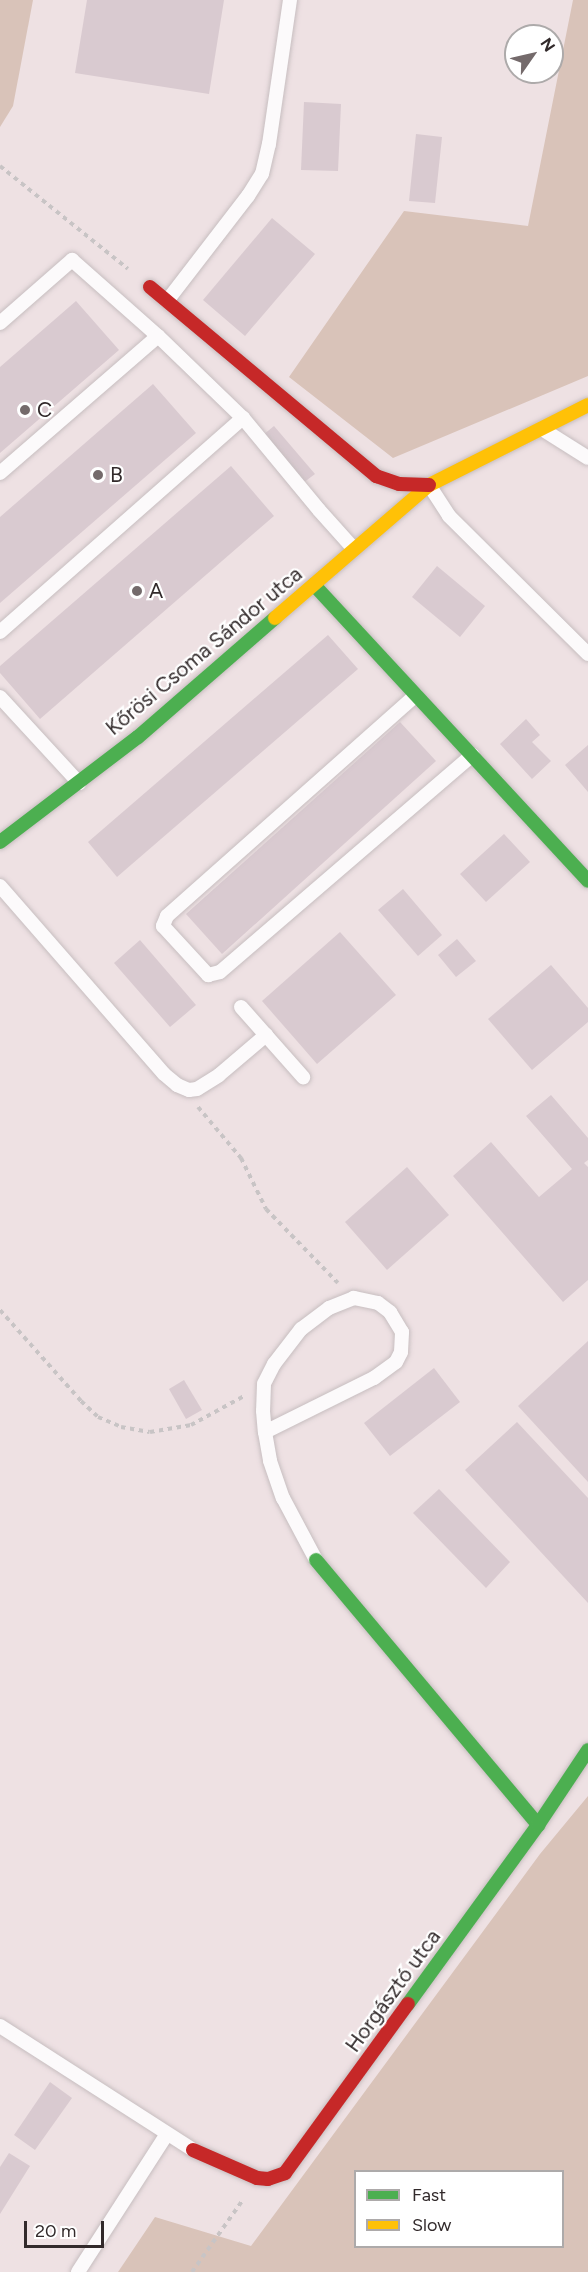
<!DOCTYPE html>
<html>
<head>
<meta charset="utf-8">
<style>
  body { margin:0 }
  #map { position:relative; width:588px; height:2272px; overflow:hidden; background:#eee1e3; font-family:Figtree,sans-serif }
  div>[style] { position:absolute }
  .green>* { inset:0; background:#d9c3b9 }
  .building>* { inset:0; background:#d9cad0 }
  .path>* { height:4px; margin-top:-2px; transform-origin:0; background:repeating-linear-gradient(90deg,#c8c4c5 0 4.5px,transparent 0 9px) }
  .roads { filter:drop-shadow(0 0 2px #c7bec0) drop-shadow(0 0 2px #c7bec0) }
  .lane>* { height:14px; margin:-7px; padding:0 7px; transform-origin:7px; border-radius:7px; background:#fcfafb }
  .fast>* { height:14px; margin:-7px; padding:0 7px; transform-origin:7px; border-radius:7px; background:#4caf50 }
  .slow>* { height:14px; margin:-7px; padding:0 7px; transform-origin:7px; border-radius:7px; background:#ffc107 }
  .jam>* { height:14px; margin:-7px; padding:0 7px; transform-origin:7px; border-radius:7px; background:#c62828 }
  .dots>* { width:16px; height:16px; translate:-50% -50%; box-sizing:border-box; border:3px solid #fff; border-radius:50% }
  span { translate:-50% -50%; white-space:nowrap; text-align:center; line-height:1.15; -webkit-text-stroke:4.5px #fff; paint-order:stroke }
  .poi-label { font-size:21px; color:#322a2b }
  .left { translate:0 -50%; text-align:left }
  .street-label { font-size:21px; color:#322a2b }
  .legend { position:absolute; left:354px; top:2170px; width:210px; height:78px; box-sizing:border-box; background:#fff; border:2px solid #adaaaa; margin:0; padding:8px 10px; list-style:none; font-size:18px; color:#322a2b }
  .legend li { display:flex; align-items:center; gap:12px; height:30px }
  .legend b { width:30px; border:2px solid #adaaaa }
  .north { position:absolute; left:504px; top:24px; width:60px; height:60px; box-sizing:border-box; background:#fff; border:2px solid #adaaaa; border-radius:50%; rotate:56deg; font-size:16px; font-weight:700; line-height:24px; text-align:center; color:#322a2b }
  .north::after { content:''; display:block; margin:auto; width:21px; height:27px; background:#746a6b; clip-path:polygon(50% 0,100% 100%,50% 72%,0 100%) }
  .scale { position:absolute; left:24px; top:2221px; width:80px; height:27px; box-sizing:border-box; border:3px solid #322a2b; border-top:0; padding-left:8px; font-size:18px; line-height:21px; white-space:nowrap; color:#322a2b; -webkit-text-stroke:4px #fff; paint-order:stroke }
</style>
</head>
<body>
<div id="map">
  <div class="green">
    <div style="clip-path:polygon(0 0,33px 0,13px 106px,0 127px)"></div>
    <div style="clip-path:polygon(573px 0,588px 0,588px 376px,393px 458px,289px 377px,404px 211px,528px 226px)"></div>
    <div style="clip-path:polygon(evenodd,588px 1796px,588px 2272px,118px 2272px,155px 2217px,251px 2246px,540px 1854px,588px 1796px,356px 2172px,562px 2172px,562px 2246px,356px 2246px,356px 2172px)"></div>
  </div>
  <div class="building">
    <div style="clip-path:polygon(87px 0,224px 0,209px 94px,75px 73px)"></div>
    <div style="clip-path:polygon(304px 102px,341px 104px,338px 171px,301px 170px)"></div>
    <div style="clip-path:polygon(416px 134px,442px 137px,435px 203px,409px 201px)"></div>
    <div style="clip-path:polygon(272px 218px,315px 254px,245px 336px,203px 300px)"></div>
    <div style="clip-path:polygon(76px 301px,119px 350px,0 453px,0 367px)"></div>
    <div style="clip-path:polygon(153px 384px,196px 433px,0 603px,0 517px)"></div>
    <div style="clip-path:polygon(274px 426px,315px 474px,303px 483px,263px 435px)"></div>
    <div style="clip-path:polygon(231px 466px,274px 516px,40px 719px,0 673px,0 666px)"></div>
    <div style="clip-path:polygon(437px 566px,485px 606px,460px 637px,412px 597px)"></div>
    <div style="clip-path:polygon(328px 635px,358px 669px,117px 877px,88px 842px)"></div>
    <div style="clip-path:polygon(526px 719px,540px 735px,532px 742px,551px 761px,532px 779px,500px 744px)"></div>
    <div style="clip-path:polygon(400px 722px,436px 761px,222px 954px,186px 914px)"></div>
    <div style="clip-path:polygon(588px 745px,588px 792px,565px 765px)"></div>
    <div style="clip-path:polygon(504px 834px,530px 862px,486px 902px,460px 874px)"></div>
    <div style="clip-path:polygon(403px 889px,442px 935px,418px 956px,378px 910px)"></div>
    <div style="clip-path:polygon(340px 932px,396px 995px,317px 1064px,262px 1001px)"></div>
    <div style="clip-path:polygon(457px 939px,476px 961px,456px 977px,438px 955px)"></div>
    <div style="clip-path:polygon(140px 940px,196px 1005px,170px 1027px,114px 963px)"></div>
    <div style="clip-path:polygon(551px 965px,588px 1008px,588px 1022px,532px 1070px,488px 1019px)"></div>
    <div style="clip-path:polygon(551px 1095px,588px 1138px,588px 1160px,584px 1163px,588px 1167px,588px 1280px,563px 1302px,453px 1176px,491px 1142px,539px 1197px,572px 1169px,526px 1116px)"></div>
    <div style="clip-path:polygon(407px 1167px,449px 1215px,387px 1270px,345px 1222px)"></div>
    <div style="clip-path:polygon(588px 1341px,588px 1482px,518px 1406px)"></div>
    <div style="clip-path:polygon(434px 1368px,460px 1402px,390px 1456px,364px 1423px)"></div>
    <div style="clip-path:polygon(184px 1380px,202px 1410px,186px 1419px,169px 1389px)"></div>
    <div style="clip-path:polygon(517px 1422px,588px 1498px,588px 1603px,465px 1470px)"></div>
    <div style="clip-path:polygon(439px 1489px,510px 1562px,486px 1588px,413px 1513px)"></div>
    <div style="clip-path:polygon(50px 2082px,72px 2098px,35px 2150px,14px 2135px)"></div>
    <div style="clip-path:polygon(9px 2153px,30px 2166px,0 2214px,0 2167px)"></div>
  </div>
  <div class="path">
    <div style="left:0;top:166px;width:164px;rotate:38.8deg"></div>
    <div style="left:198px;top:1107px;width:67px;rotate:49.9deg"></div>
    <div style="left:241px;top:1158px;width:57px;rotate:63.9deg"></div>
    <div style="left:266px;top:1209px;width:103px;rotate:45.8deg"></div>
    <div style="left:0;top:1310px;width:122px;rotate:48.3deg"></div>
    <div style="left:81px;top:1401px;width:23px;rotate:43deg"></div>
    <div style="left:98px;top:1417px;width:25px;rotate:23deg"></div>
    <div style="left:121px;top:1427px;width:29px;rotate:10deg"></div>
    <div style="left:150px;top:1432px;width:42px;rotate:-9.7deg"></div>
    <div style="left:191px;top:1425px;width:60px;rotate:-28.7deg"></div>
    <div style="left:192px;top:2272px;width:87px;rotate:-54.8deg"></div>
  </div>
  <div class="roads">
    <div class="lane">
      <div style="left:167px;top:301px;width:133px;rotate:-52.4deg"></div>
      <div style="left:248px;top:196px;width:26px;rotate:-58deg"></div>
      <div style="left:262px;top:174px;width:31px;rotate:-77deg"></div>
      <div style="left:269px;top:144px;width:146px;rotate:-81.7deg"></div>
      <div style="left:0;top:323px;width:96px;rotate:-41.2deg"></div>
      <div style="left:72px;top:260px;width:115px;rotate:41.5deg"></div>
      <div style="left:158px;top:336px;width:118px;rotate:44deg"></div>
      <div style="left:243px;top:418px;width:119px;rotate:50.4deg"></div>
      <div style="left:319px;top:510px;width:52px;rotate:48.1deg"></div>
      <div style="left:542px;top:429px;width:54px;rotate:32.2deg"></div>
      <div style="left:0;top:473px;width:209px;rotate:-40.9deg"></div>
      <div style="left:429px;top:485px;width:37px;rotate:57deg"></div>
      <div style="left:449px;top:516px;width:196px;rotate:44.8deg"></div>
      <div style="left:0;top:632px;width:324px;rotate:-41.4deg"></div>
      <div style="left:416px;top:695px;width:333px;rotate:138.4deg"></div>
      <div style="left:167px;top:916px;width:11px;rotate:112deg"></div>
      <div style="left:163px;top:926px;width:67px;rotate:47.4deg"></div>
      <div style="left:208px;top:975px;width:12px;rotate:-14deg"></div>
      <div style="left:220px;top:972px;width:333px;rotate:-40.7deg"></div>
      <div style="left:0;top:697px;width:117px;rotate:47.4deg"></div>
      <div style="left:0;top:886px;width:249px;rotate:48.9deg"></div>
      <div style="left:164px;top:1074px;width:17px;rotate:40deg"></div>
      <div style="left:177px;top:1085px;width:13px;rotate:23deg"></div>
      <div style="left:189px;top:1090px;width:8px;rotate:-7deg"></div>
      <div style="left:197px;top:1089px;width:26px;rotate:-32deg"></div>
      <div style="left:219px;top:1075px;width:62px;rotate:-40.4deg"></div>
      <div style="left:241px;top:1007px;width:94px;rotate:48.5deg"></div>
      <div style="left:265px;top:1432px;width:122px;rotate:-26.4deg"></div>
      <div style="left:374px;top:1378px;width:27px;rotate:-36deg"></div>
      <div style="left:396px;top:1362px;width:11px;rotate:-63deg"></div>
      <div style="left:401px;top:1352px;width:20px;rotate:-87deg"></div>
      <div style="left:402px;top:1332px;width:23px;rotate:-121deg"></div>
      <div style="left:390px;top:1312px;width:15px;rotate:-143deg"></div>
      <div style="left:378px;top:1303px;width:25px;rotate:-168deg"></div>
      <div style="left:354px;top:1298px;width:27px;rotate:158deg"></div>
      <div style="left:329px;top:1308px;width:35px;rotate:143deg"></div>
      <div style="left:301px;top:1329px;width:44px;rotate:127.6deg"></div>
      <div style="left:274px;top:1364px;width:22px;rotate:117deg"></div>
      <div style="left:264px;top:1384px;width:27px;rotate:92deg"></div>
      <div style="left:263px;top:1411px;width:21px;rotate:85deg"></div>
      <div style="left:265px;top:1432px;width:29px;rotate:80deg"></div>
      <div style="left:270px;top:1461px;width:39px;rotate:71deg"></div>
      <div style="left:283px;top:1498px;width:70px;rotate:62deg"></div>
      <div style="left:0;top:2026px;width:229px;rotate:32.7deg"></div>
      <div style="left:78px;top:2272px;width:164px;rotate:-57.2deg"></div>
    </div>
    <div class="fast">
      <div style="left:314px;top:585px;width:403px;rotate:47.2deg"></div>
      <div style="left:0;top:842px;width:173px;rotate:-37.3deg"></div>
      <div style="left:138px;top:737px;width:181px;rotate:-41deg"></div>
      <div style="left:316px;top:1560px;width:346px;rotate:50deg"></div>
      <div style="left:408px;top:2004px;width:221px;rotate:-54deg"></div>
      <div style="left:538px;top:1825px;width:90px;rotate:-56.3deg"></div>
    </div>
    <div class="slow">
      <div style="left:275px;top:618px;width:203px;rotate:-40.8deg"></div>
      <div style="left:429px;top:485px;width:178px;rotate:-26.7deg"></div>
    </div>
    <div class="jam">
      <div style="left:150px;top:287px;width:295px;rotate:39.9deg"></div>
      <div style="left:376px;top:476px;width:24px;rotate:19deg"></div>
      <div style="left:399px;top:484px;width:30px;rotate:2deg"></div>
      <div style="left:193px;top:2150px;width:70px;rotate:23.6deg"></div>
      <div style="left:257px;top:2178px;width:11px;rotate:5deg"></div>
      <div style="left:268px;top:2179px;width:18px;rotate:-19deg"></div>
      <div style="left:285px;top:2173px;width:209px;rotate:-54deg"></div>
    </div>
  </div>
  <div class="dots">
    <div style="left:25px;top:410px;background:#746a6b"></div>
    <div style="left:98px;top:475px;background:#746a6b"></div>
    <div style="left:137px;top:591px;background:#746a6b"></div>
  </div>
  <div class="poi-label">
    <span class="left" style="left:37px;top:410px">C</span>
    <span class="left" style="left:110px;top:475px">B</span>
    <span class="left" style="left:149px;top:591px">A</span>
  </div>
  <div class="street-label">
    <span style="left:204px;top:651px;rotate:-40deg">Kőrösi Csoma Sándor utca</span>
    <span style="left:393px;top:1991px;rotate:-54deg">Horgásztó utca</span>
  </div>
  <ul class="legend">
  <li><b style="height:8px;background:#4caf50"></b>Fast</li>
  <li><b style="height:8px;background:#ffc107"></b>Slow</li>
  </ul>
  <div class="north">N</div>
  <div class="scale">20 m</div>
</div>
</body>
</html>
